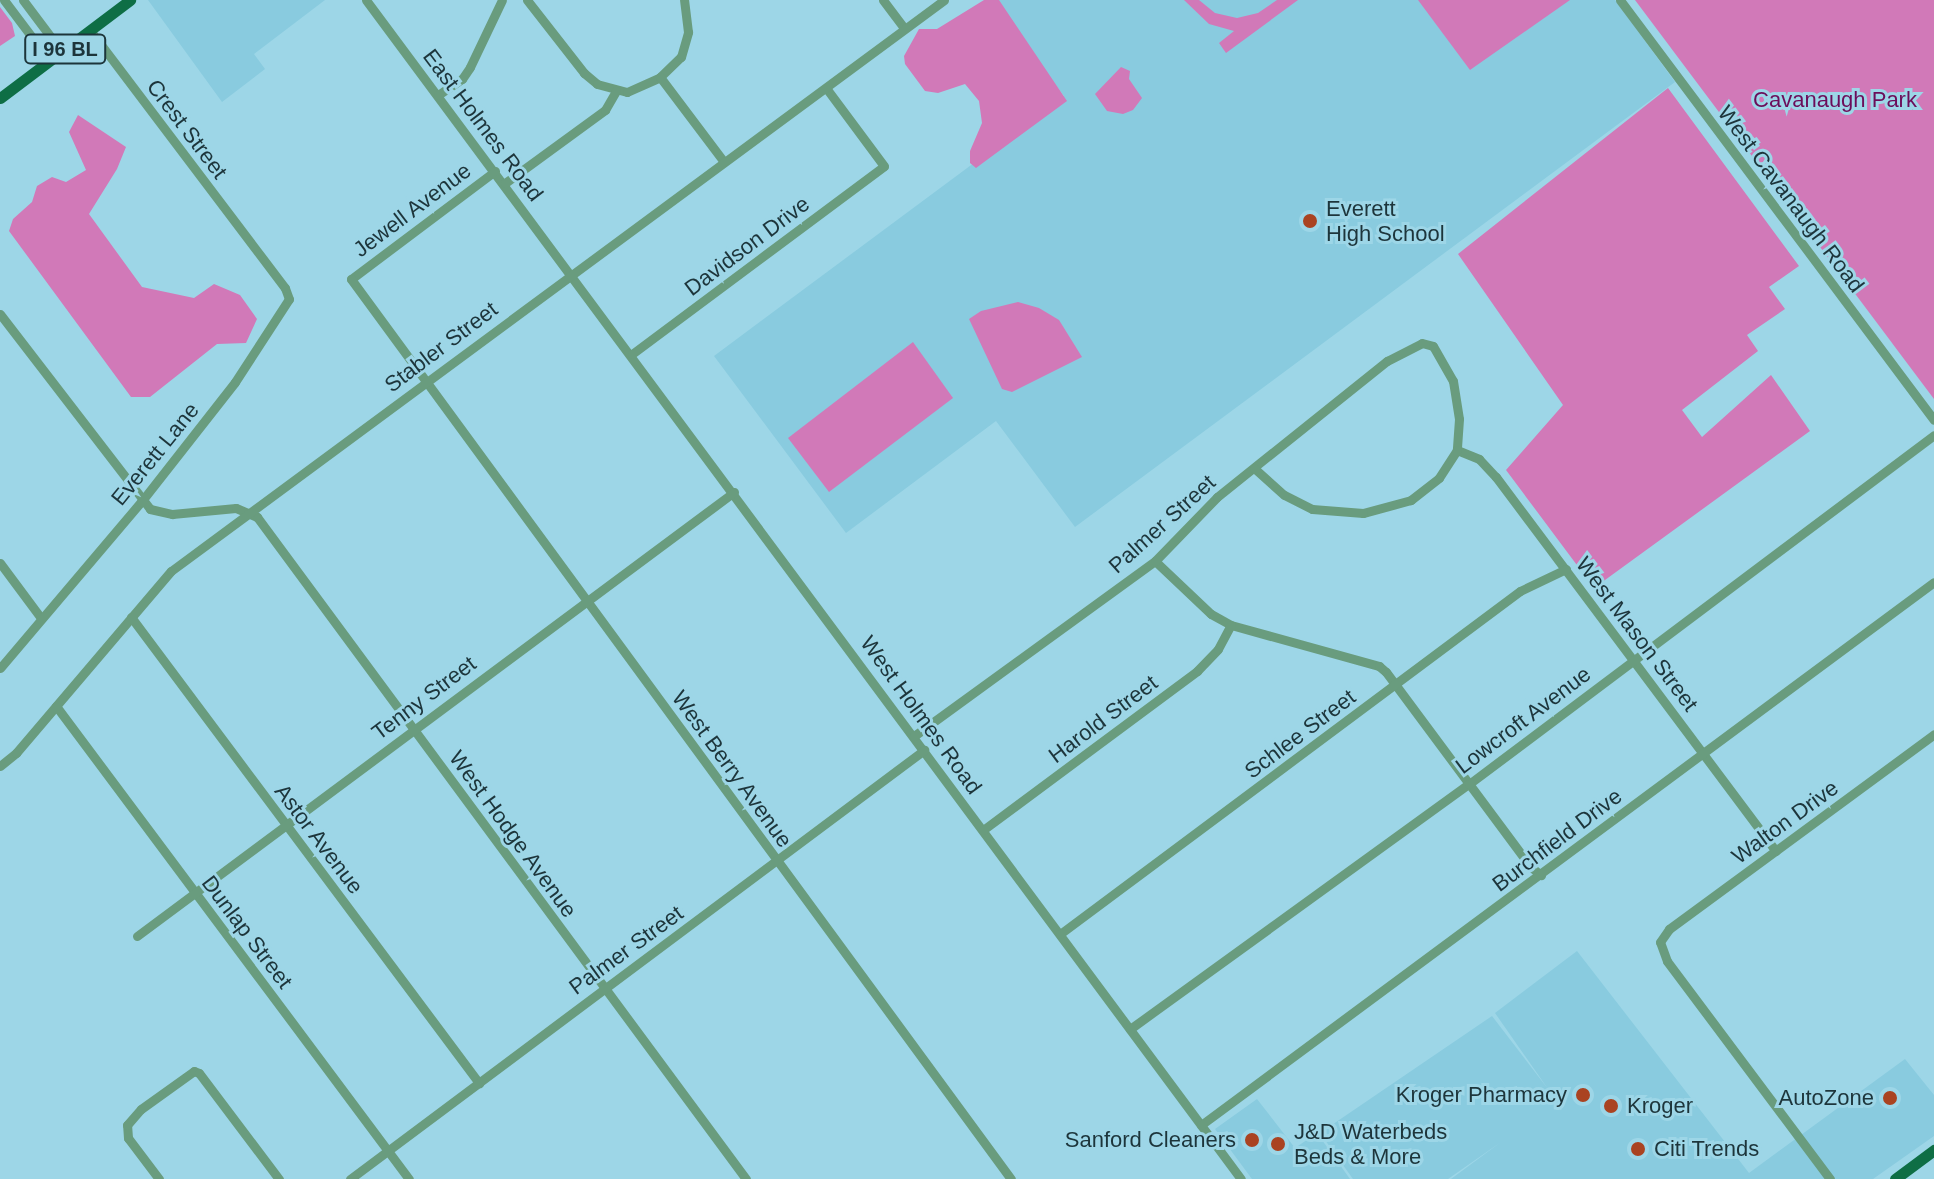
<!DOCTYPE html>
<html>
<head>
<meta charset="utf-8">
<style>
  body { margin:0 }
  #map { position:relative; width:1934px; height:1179px; overflow:hidden; background:#9dd6e7; font-family:Helvetica,sans-serif }
  div>[style] { position:absolute }
  .built>* { inset:0; background:#89cbdf }
  .green>* { inset:0; background:#d179b8 }
  .minor>* { height:9px; margin:-4.5px; padding:0 4.5px; transform-origin:4.5px; border-radius:4.5px; background:#699c7e }
  .major>* { height:11px; margin:-5.5px; padding:0 5.5px; transform-origin:5.5px; border-radius:5.5px; background:#0e6e45 }
  .dots>* { width:22px; height:22px; translate:-50% -50%; box-sizing:border-box; border:4px solid #9dd6e7; border-radius:50% }
  span { translate:-50% -50%; white-space:nowrap; text-align:center; line-height:1.15; -webkit-text-stroke:6px #9dd6e7; paint-order:stroke }
  .shield-label span { padding:2px 6px; background:#9dd6e7; border:2px solid; border-radius:6px; -webkit-text-stroke-width:0 }
  .shield-label { font-size:20px; color:#1d353b; font-weight:700 }
  .park-label { font-size:22px; color:#6c0d5a }
  .street-label { font-size:22px; color:#1d353b }
  .poi-label { font-size:22px; color:#1d353b }
  .left { translate:0 -50%; text-align:left }
  .right { translate:-100% -50%; text-align:right }
</style>
</head>
<body>
<div id="map">
  <div class="built">
    <div style="clip-path:polygon(148px 0,325px 0,254px 54px,265px 69px,222px 102px)"></div>
    <div style="clip-path:polygon(993px 0,1615px 0,1675px 82px,1075px 527px,996px 421px,846px 533px,714px 356px,1064px 96px)"></div>
    <div style="clip-path:polygon(1577px 951px,1749px 1173px,1905px 1059px,1934px 1095px,1934px 1136px,1873px 1179px,1451px 1179px,1501px 1142px,1448px 1179px,1353px 1179px,1320px 1133px,1492px 1016px,1548px 1089px,1495px 1013px)"></div>
    <div style="clip-path:polygon(1257px 1099px,1295px 1148px,1317px 1133px,1350px 1179px,1252px 1179px,1215px 1129px)"></div>
  </div>
  <div class="green">
    <div style="clip-path:polygon(984px 0,999px 0,1067px 101px,976px 168px,970px 163px,970px 151px,982px 123px,979px 101px,965px 84px,938px 93px,925px 91px,905px 64px,904px 56px,919px 29px,937px 29px)"></div>
    <div style="clip-path:polygon(1184px 0,1199px 0,1215px 13px,1237px 18px,1258px 13px,1277px 0,1298px 0,1226px 53px,1219px 43px,1234px 31px,1209px 24px)"></div>
    <div style="clip-path:polygon(1418px 0,1570px 0,1470px 70px)"></div>
    <div style="clip-path:polygon(1635px 0,1934px 0,1934px 399px)"></div>
    <div style="clip-path:polygon(0 7px,12px 23px,15px 36px,0 46px)"></div>
    <div style="clip-path:polygon(1121px 67px,1130px 71px,1129px 79px,1142px 98px,1133px 110px,1123px 114px,1107px 111px,1095px 94px)"></div>
    <div style="clip-path:polygon(1668px 88px,1799px 266px,1769px 287px,1785px 309px,1747px 335px,1758px 351px,1682px 410px,1702px 437px,1771px 375px,1810px 431px,1594px 588px,1506px 470px,1563px 405px,1458px 254px)"></div>
    <div style="clip-path:polygon(78px 115px,126px 147px,117px 169px,89px 214px,142px 287px,194px 298px,214px 284px,240px 295px,257px 319px,246px 343px,217px 344px,150px 397px,131px 397px,9px 231px,13px 219px,32px 202px,37px 186px,52px 177px,66px 182px,86px 170px,69px 132px)"></div>
    <div style="clip-path:polygon(1018px 302px,1039px 308px,1059px 320px,1082px 357px,1012px 392px,1002px 389px,969px 319px,981px 311px)"></div>
    <div style="clip-path:polygon(913px 342px,953px 398px,829px 492px,788px 438px)"></div>
  </div>
  <div class="minor">
    <div style="left:4px;top:0;width:76px;rotate:53deg"></div>
    <div style="left:23px;top:0;width:65px;rotate:53.1deg"></div>
    <div style="left:366px;top:0;width:1468px;rotate:53.42deg"></div>
    <div style="left:527px;top:0;width:93px;rotate:52deg"></div>
    <div style="left:584px;top:73px;width:17px;rotate:40deg"></div>
    <div style="left:597px;top:84px;width:31px;rotate:15deg"></div>
    <div style="left:627px;top:92px;width:36px;rotate:-24deg"></div>
    <div style="left:660px;top:77px;width:29px;rotate:-44deg"></div>
    <div style="left:681px;top:57px;width:26px;rotate:-74deg"></div>
    <div style="left:688px;top:32px;width:32px;rotate:-97deg"></div>
    <div style="left:883px;top:0;width:35px;rotate:53deg"></div>
    <div style="left:1620px;top:0;width:524px;rotate:53.22deg"></div>
    <div style="left:660px;top:77px;width:106px;rotate:53deg"></div>
    <div style="left:438px;top:95px;width:29px;rotate:-34deg"></div>
    <div style="left:462px;top:79px;width:14px;rotate:-56deg"></div>
    <div style="left:470px;top:67px;width:74px;rotate:-64.5deg"></div>
    <div style="left:495px;top:171px;width:180px;rotate:143.1deg"></div>
    <div style="left:351px;top:279px;width:1116px;rotate:53.75deg"></div>
    <div style="left:505px;top:183px;width:124px;rotate:-36.1deg"></div>
    <div style="left:605px;top:110px;width:22px;rotate:-60deg"></div>
    <div style="left:0;top:314px;width:246px;rotate:52.4deg"></div>
    <div style="left:150px;top:509px;width:23px;rotate:13deg"></div>
    <div style="left:172px;top:514px;width:64px;rotate:-5.4deg"></div>
    <div style="left:236px;top:508px;width:23px;rotate:23deg"></div>
    <div style="left:257px;top:517px;width:823px;rotate:53.55deg"></div>
    <div style="left:632px;top:354px;width:314px;rotate:-36.7deg"></div>
    <div style="left:884px;top:166px;width:97px;rotate:-126.6deg"></div>
    <div style="left:1457px;top:450px;width:24px;rotate:22deg"></div>
    <div style="left:1479px;top:459px;width:25px;rotate:47deg"></div>
    <div style="left:1496px;top:477px;width:467px;rotate:53.2deg"></div>
    <div style="left:1155px;top:561px;width:77px;rotate:43.4deg"></div>
    <div style="left:1211px;top:614px;width:23px;rotate:29deg"></div>
    <div style="left:1231px;top:625px;width:154px;rotate:15.5deg"></div>
    <div style="left:1379px;top:666px;width:9px;rotate:41deg"></div>
    <div style="left:1386px;top:672px;width:243px;rotate:53.4deg"></div>
    <div style="left:1531px;top:867px;width:13px;rotate:39deg"></div>
    <div style="left:0;top:563px;width:69px;rotate:53.3deg"></div>
    <div style="left:131px;top:617px;width:582px;rotate:53.25deg"></div>
    <div style="left:0;top:668px;width:218px;rotate:-49.7deg"></div>
    <div style="left:141px;top:502px;width:152px;rotate:-51.9deg"></div>
    <div style="left:235px;top:382px;width:99px;rotate:-57deg"></div>
    <div style="left:289px;top:299px;width:12px;rotate:-110deg"></div>
    <div style="left:285px;top:288px;width:323px;rotate:-127.1deg"></div>
    <div style="left:56px;top:706px;width:590px;rotate:53.27deg"></div>
    <div style="left:914px;top:736px;width:298px;rotate:-36deg"></div>
    <div style="left:1155px;top:561px;width:89px;rotate:-45.9deg"></div>
    <div style="left:1217px;top:497px;width:218px;rotate:-38.7deg"></div>
    <div style="left:1387px;top:361px;width:39px;rotate:-27deg"></div>
    <div style="left:1422px;top:343px;width:11px;rotate:15deg"></div>
    <div style="left:1433px;top:346px;width:40px;rotate:60.3deg"></div>
    <div style="left:1453px;top:381px;width:38px;rotate:81deg"></div>
    <div style="left:1459px;top:419px;width:31px;rotate:94deg"></div>
    <div style="left:1457px;top:450px;width:33px;rotate:123deg"></div>
    <div style="left:1439px;top:478px;width:36px;rotate:142deg"></div>
    <div style="left:1411px;top:500px;width:50px;rotate:164.8deg"></div>
    <div style="left:1363px;top:513px;width:51px;rotate:-175.5deg"></div>
    <div style="left:1312px;top:509px;width:31px;rotate:-153deg"></div>
    <div style="left:1284px;top:495px;width:40px;rotate:-138deg"></div>
    <div style="left:0;top:766px;width:21px;rotate:-39deg"></div>
    <div style="left:16px;top:753px;width:239px;rotate:-49.6deg"></div>
    <div style="left:171px;top:571px;width:961px;rotate:-36.45deg"></div>
    <div style="left:983px;top:830px;width:267px;rotate:-36.6deg"></div>
    <div style="left:1197px;top:671px;width:30px;rotate:-46deg"></div>
    <div style="left:1218px;top:649px;width:27px;rotate:-62deg"></div>
    <div style="left:1060px;top:934px;width:574px;rotate:-36.71deg"></div>
    <div style="left:1520px;top:591px;width:51px;rotate:-25.6deg"></div>
    <div style="left:137px;top:936px;width:744px;rotate:-36.64deg"></div>
    <div style="left:1130px;top:1029px;width:418px;rotate:-35.9deg"></div>
    <div style="left:1469px;top:784px;width:581px;rotate:-36.89deg"></div>
    <div style="left:1201px;top:1125px;width:912px;rotate:-36.53deg"></div>
    <div style="left:159px;top:1179px;width:51px;rotate:-127.1deg"></div>
    <div style="left:128px;top:1138px;width:13px;rotate:-94deg"></div>
    <div style="left:127px;top:1125px;width:21px;rotate:-49deg"></div>
    <div style="left:141px;top:1109px;width:65px;rotate:-35.6deg"></div>
    <div style="left:194px;top:1071px;width:5px;rotate:22deg"></div>
    <div style="left:199px;top:1073px;width:133px;rotate:53deg"></div>
    <div style="left:350px;top:1179px;width:717px;rotate:-36.77deg"></div>
    <div style="left:1830px;top:1179px;width:272px;rotate:-126.8deg"></div>
    <div style="left:1667px;top:961px;width:20px;rotate:-110deg"></div>
    <div style="left:1660px;top:942px;width:16px;rotate:-55deg"></div>
    <div style="left:1669px;top:929px;width:329px;rotate:-36.3deg"></div>
  </div>
  <div class="major">
    <div style="left:0;top:98px;width:163px;rotate:-37deg"></div>
    <div style="left:1895px;top:1179px;width:49px;rotate:-36.6deg"></div>
  </div>
  <div class="dots">
    <div style="left:1310px;top:221px;background:#aa4321"></div>
    <div style="left:1583px;top:1095px;background:#aa4321"></div>
    <div style="left:1890px;top:1098px;background:#aa4321"></div>
    <div style="left:1611px;top:1106px;background:#aa4321"></div>
    <div style="left:1252px;top:1140px;background:#aa4321"></div>
    <div style="left:1278px;top:1144px;background:#aa4321"></div>
    <div style="left:1638px;top:1149px;background:#aa4321"></div>
  </div>
  <div class="shield-label">
    <span style="left:65px;top:49px">I 96 BL</span>
  </div>
  <div class="park-label">
    <span style="left:1835px;top:100px">Cavanaugh Park</span>
  </div>
  <div class="street-label">
    <span style="left:483px;top:125px;rotate:53deg">East Holmes Road</span>
    <span style="left:187px;top:129px;rotate:53deg">Crest Street</span>
    <span style="left:1791px;top:199px;rotate:53deg">West Cavanaugh Road</span>
    <span style="left:412px;top:210px;rotate:-37deg">Jewell Avenue</span>
    <span style="left:747px;top:246px;rotate:-37deg">Davidson Drive</span>
    <span style="left:441px;top:347px;rotate:-37deg">Stabler Street</span>
    <span style="left:155px;top:454px;rotate:-51deg">Everett Lane</span>
    <span style="left:1162px;top:524px;rotate:-42deg">Palmer Street</span>
    <span style="left:1637px;top:634px;rotate:53deg">West Mason Street</span>
    <span style="left:424px;top:698px;rotate:-37deg">Tenny Street</span>
    <span style="left:921px;top:715px;rotate:54deg">West Holmes Road</span>
    <span style="left:1103px;top:719px;rotate:-37deg">Harold Street</span>
    <span style="left:1523px;top:720px;rotate:-37deg">Lowcroft Avenue</span>
    <span style="left:1300px;top:734px;rotate:-37deg">Schlee Street</span>
    <span style="left:732px;top:769px;rotate:54deg">West Berry Avenue</span>
    <span style="left:1785px;top:822px;rotate:-36deg">Walton Drive</span>
    <span style="left:513px;top:834px;rotate:54deg">West Hodge Avenue</span>
    <span style="left:319px;top:839px;rotate:53deg">Astor Avenue</span>
    <span style="left:1557px;top:840px;rotate:-37deg">Burchfield Drive</span>
    <span style="left:247px;top:932px;rotate:53deg">Dunlap Street</span>
    <span style="left:626px;top:950px;rotate:-36deg">Palmer Street</span>
  </div>
  <div class="poi-label">
    <span class="left" style="left:1326px;top:221px">Everett<br>High School</span>
    <span class="right" style="left:1567px;top:1095px">Kroger Pharmacy</span>
    <span class="right" style="left:1874px;top:1098px">AutoZone</span>
    <span class="left" style="left:1627px;top:1106px">Kroger</span>
    <span class="left" style="left:1294px;top:1144px">J&amp;D Waterbeds<br>Beds &amp; More</span>
    <span class="right" style="left:1236px;top:1140px">Sanford Cleaners</span>
    <span class="left" style="left:1654px;top:1149px">Citi Trends</span>
  </div>
</div>
</body>
</html>
